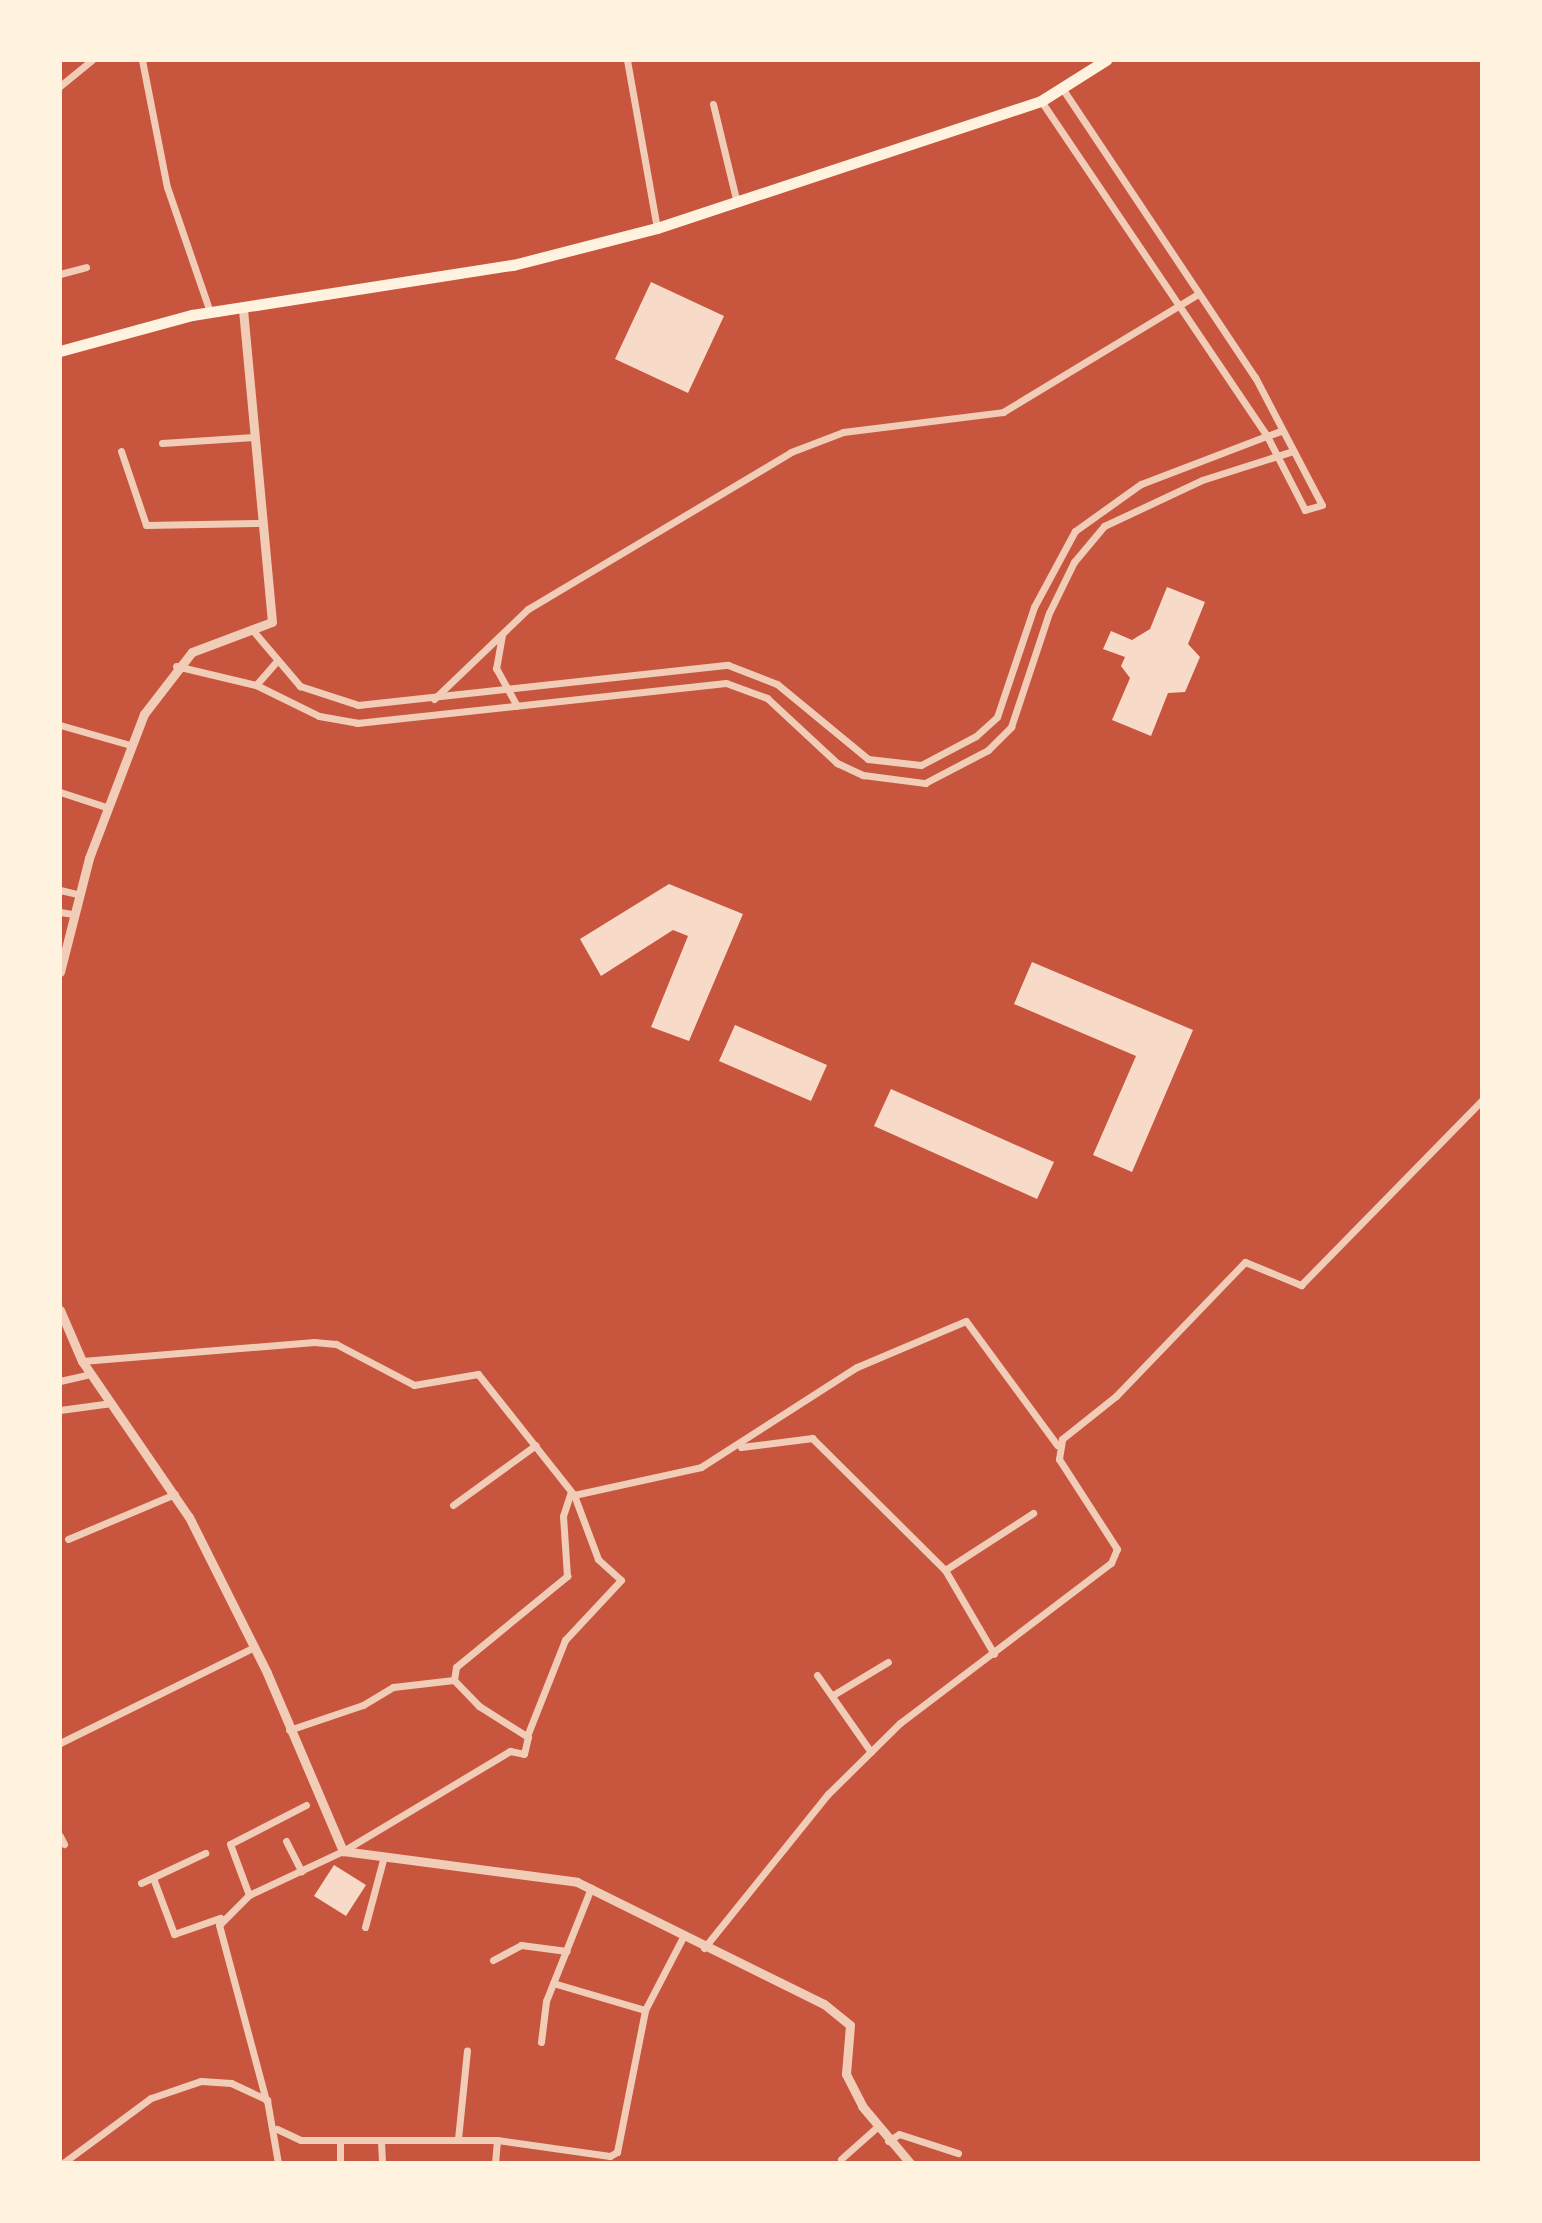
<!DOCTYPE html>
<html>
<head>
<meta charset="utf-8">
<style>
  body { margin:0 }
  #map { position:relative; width:1542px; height:2223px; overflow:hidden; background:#c8553d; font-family:Inter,sans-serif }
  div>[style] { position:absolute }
  .building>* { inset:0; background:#f7dbc8 }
  .minor>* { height:7px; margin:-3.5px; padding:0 3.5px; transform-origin:3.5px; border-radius:3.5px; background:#f1ccb7 }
  .tertiary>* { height:9px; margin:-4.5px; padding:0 4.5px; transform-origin:4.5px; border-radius:4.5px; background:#f1ccb7 }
  .primary>* { height:11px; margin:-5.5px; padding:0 5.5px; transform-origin:5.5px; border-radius:5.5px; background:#fff3e0 }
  span { translate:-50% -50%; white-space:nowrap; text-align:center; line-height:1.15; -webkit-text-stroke:8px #fff3e0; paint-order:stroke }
  .frame { position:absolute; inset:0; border:62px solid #fff3e0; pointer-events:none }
</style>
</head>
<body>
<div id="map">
  <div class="building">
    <div style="clip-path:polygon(651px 282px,724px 316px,688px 393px,615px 359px)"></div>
    <div style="clip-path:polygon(1167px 587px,1205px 602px,1188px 644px,1200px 657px,1185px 692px,1168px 693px,1151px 736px,1112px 720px,1130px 678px,1121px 666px,1125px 657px,1103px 649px,1111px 631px,1132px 640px,1150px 629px)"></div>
    <div style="clip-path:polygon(669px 884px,743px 914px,689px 1041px,651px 1027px,688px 936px,673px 930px,601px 976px,580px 939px)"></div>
    <div style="clip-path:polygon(1032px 962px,1193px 1030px,1132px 1172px,1093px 1155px,1136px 1056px,1014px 1004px)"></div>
    <div style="clip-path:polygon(735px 1025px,827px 1065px,811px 1101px,719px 1061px)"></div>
    <div style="clip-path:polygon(891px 1089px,1054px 1162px,1037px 1199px,874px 1126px)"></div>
    <div style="clip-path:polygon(334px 1865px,366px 1885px,346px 1916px,314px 1896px)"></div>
  </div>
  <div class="minor">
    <div style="left:142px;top:60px;width:129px;rotate:78.9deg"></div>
    <div style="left:167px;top:187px;width:132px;rotate:71deg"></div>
    <div style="left:627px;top:60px;width:171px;rotate:79.9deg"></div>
    <div style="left:60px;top:86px;width:41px;rotate:-39.1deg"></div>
    <div style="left:1064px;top:91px;width:344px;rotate:56.3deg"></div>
    <div style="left:1255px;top:377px;width:144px;rotate:62.4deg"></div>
    <div style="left:1322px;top:505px;width:18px;rotate:164deg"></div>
    <div style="left:1305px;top:510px;width:83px;rotate:-117.2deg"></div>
    <div style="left:1267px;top:436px;width:15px;rotate:-20deg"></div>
    <div style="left:713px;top:104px;width:102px;rotate:76.4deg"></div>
    <div style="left:60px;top:274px;width:27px;rotate:-15deg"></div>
    <div style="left:162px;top:443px;width:92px;rotate:-3.7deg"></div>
    <div style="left:121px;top:451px;width:78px;rotate:71.3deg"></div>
    <div style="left:146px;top:525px;width:114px;rotate:-1deg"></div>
    <div style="left:255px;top:633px;width:70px;rotate:49.7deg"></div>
    <div style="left:300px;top:686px;width:61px;rotate:18.1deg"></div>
    <div style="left:358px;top:705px;width:372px;rotate:-6.2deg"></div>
    <div style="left:728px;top:665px;width:53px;rotate:21.2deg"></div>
    <div style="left:777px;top:684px;width:118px;rotate:39.5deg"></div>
    <div style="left:868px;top:759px;width:53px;rotate:6.5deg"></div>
    <div style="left:921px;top:765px;width:62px;rotate:-27.8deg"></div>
    <div style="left:976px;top:736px;width:28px;rotate:-42deg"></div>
    <div style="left:997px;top:717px;width:116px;rotate:-71.4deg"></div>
    <div style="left:1034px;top:607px;width:86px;rotate:-61.7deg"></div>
    <div style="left:1075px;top:531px;width:81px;rotate:-35.5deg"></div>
    <div style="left:1141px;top:484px;width:135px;rotate:-20.9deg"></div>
    <div style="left:1267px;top:436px;width:404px;rotate:-124deg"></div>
    <div style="left:502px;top:635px;width:34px;rotate:100deg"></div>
    <div style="left:496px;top:668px;width:43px;rotate:61.1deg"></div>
    <div style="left:176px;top:666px;width:82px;rotate:13.4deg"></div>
    <div style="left:256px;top:685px;width:70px;rotate:26.2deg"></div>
    <div style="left:319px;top:716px;width:39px;rotate:10deg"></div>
    <div style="left:357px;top:723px;width:371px;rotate:-6.2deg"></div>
    <div style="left:726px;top:683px;width:44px;rotate:20.1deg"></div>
    <div style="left:767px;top:698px;width:96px;rotate:42.9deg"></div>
    <div style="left:837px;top:763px;width:29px;rotate:25deg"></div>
    <div style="left:863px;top:775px;width:63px;rotate:7.4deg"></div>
    <div style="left:925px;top:783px;width:71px;rotate:-27.6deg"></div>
    <div style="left:988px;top:750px;width:33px;rotate:-45deg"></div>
    <div style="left:1011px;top:727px;width:120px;rotate:-71.6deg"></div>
    <div style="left:1049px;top:613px;width:57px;rotate:-63.9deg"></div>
    <div style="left:1074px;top:562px;width:47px;rotate:-50.2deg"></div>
    <div style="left:1104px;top:526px;width:108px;rotate:-25.1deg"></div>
    <div style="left:1202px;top:480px;width:96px;rotate:-17.7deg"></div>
    <div style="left:256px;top:685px;width:29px;rotate:-49deg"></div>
    <div style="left:434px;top:699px;width:130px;rotate:-43.8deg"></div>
    <div style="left:528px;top:609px;width:306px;rotate:-30.8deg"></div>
    <div style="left:791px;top:452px;width:56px;rotate:-21deg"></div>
    <div style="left:843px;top:432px;width:161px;rotate:-7.1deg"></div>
    <div style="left:1003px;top:412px;width:228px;rotate:-31.2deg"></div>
    <div style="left:60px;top:725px;width:73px;rotate:15.9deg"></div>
    <div style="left:60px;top:792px;width:48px;rotate:18.1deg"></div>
    <div style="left:60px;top:890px;width:17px;rotate:13deg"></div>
    <div style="left:60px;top:912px;width:12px;rotate:9deg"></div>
    <div style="left:82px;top:1361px;width:233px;rotate:-4.7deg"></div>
    <div style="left:314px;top:1342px;width:22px;rotate:5deg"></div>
    <div style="left:336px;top:1344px;width:88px;rotate:27.7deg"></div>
    <div style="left:414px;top:1385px;width:65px;rotate:-9.8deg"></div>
    <div style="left:478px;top:1374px;width:154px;rotate:51.6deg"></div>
    <div style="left:574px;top:1495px;width:130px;rotate:-12.4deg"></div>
    <div style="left:701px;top:1467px;width:185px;rotate:-32.7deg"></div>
    <div style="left:857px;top:1367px;width:118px;rotate:-22.9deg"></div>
    <div style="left:966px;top:1321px;width:154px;rotate:53.7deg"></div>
    <div style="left:60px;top:1381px;width:32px;rotate:-13deg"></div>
    <div style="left:60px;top:1410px;width:52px;rotate:-7.7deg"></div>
    <div style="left:741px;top:1447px;width:72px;rotate:-7.2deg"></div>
    <div style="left:812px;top:1438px;width:187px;rotate:44.8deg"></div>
    <div style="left:945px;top:1570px;width:97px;rotate:59.7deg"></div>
    <div style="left:453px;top:1505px;width:102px;rotate:-35.9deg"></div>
    <div style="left:68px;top:1539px;width:116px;rotate:-22.8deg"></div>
    <div style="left:945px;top:1570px;width:105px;rotate:-32.9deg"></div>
    <div style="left:817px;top:1675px;width:94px;rotate:55deg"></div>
    <div style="left:833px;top:1695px;width:64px;rotate:-31deg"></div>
    <div style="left:289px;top:1730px;width:78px;rotate:-18.7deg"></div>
    <div style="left:363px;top:1705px;width:35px;rotate:-31deg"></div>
    <div style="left:393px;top:1687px;width:61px;rotate:-6.5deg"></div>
    <div style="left:527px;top:1736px;width:103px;rotate:-68.4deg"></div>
    <div style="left:565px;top:1640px;width:82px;rotate:-47deg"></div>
    <div style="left:621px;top:1580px;width:31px;rotate:-138deg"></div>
    <div style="left:598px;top:1559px;width:68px;rotate:-110.6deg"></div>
    <div style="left:60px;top:1743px;width:216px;rotate:-26.3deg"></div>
    <div style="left:306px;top:1805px;width:85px;rotate:152.8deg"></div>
    <div style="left:230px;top:1844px;width:54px;rotate:69.6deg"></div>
    <div style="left:249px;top:1895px;width:104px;rotate:-25.1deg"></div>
    <div style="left:343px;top:1851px;width:195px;rotate:-30.9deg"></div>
    <div style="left:510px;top:1751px;width:14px;rotate:12deg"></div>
    <div style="left:524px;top:1754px;width:17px;rotate:-77deg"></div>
    <div style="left:528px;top:1737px;width:58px;rotate:-147.7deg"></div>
    <div style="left:479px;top:1706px;width:36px;rotate:-134deg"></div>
    <div style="left:454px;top:1680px;width:13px;rotate:-81deg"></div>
    <div style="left:456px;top:1667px;width:144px;rotate:-39.3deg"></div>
    <div style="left:567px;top:1576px;width:60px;rotate:-93.8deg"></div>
    <div style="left:563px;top:1516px;width:23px;rotate:-72deg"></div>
    <div style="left:60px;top:1836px;width:9px;rotate:63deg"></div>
    <div style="left:286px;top:1841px;width:34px;rotate:63deg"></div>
    <div style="left:153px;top:1878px;width:60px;rotate:69.4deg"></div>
    <div style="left:174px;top:1934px;width:49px;rotate:-19.2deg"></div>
    <div style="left:141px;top:1883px;width:71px;rotate:-25.1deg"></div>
    <div style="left:249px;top:1895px;width:42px;rotate:135deg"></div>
    <div style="left:219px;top:1925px;width:181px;rotate:75deg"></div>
    <div style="left:365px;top:1927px;width:73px;rotate:-75deg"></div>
    <div style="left:704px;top:1948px;width:198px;rotate:-51.2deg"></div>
    <div style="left:828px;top:1794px;width:101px;rotate:-44.6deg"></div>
    <div style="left:900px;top:1723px;width:265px;rotate:-37.2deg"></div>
    <div style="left:1111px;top:1563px;width:15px;rotate:-67deg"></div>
    <div style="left:1117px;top:1549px;width:107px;rotate:-122.8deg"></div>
    <div style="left:1059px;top:1459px;width:20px;rotate:-81deg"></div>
    <div style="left:1062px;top:1439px;width:69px;rotate:-38.5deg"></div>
    <div style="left:1116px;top:1396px;width:186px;rotate:-46.1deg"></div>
    <div style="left:1245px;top:1262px;width:61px;rotate:22.3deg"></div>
    <div style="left:1301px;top:1285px;width:259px;rotate:-45.6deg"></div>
    <div style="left:493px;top:1960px;width:32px;rotate:-28deg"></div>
    <div style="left:521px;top:1945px;width:46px;rotate:7.4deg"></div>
    <div style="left:553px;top:1983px;width:96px;rotate:16.4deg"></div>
    <div style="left:541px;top:2042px;width:41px;rotate:-83deg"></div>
    <div style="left:546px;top:2001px;width:122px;rotate:-68.3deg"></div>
    <div style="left:277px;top:2129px;width:26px;rotate:25deg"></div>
    <div style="left:301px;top:2140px;width:196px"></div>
    <div style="left:497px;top:2140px;width:114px;rotate:8.1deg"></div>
    <div style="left:610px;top:2156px;width:8px;rotate:-30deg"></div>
    <div style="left:617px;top:2152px;width:145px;rotate:-78.8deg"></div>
    <div style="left:645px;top:2010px;width:85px;rotate:-62.5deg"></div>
    <div style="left:458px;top:2139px;width:89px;rotate:-84.2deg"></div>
    <div style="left:888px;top:2141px;width:13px;rotate:-32deg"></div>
    <div style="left:899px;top:2134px;width:62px;rotate:17.9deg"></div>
    <div style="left:381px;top:2142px;width:21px;rotate:87deg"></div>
    <div style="left:340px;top:2143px;width:20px;rotate:90deg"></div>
    <div style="left:841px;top:2159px;width:48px;rotate:-41.6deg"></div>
    <div style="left:63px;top:2163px;width:109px;rotate:-36.5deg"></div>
    <div style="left:151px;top:2098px;width:53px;rotate:-18.8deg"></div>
    <div style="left:201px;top:2081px;width:30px;rotate:4deg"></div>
    <div style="left:231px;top:2083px;width:40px;rotate:25deg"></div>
    <div style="left:267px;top:2100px;width:64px;rotate:80.1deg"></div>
    <div style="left:495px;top:2163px;width:23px;rotate:-85deg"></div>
  </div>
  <div class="tertiary">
    <div style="left:60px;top:972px;width:118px;rotate:-75.7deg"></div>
    <div style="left:89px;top:858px;width:154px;rotate:-69.1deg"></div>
    <div style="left:144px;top:714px;width:78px;rotate:-52.3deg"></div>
    <div style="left:192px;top:652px;width:85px;rotate:-20.6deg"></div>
    <div style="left:272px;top:622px;width:316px;rotate:-95.3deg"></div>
    <div style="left:60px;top:1310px;width:56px;rotate:66.7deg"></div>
    <div style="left:82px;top:1361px;width:189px;rotate:55.6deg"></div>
    <div style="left:189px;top:1517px;width:174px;rotate:63.4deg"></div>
    <div style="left:267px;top:1673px;width:194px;rotate:66.9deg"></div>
    <div style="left:343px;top:1851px;width:236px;rotate:7.5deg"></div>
    <div style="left:577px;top:1882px;width:275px;rotate:26.3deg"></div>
    <div style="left:824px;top:2004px;width:33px;rotate:39deg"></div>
    <div style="left:850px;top:2025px;width:49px;rotate:94.7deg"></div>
    <div style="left:846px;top:2074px;width:36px;rotate:63deg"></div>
    <div style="left:862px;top:2106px;width:75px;rotate:49.9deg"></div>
  </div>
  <div class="primary">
    <div style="left:60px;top:351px;width:137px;rotate:-15.3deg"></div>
    <div style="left:192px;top:315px;width:325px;rotate:-8.9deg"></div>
    <div style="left:513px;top:265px;width:149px;rotate:-14.4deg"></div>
    <div style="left:657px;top:228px;width:404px;rotate:-18.3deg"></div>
    <div style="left:1041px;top:101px;width:77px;rotate:-32.2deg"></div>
  </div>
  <div class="frame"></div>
</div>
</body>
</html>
